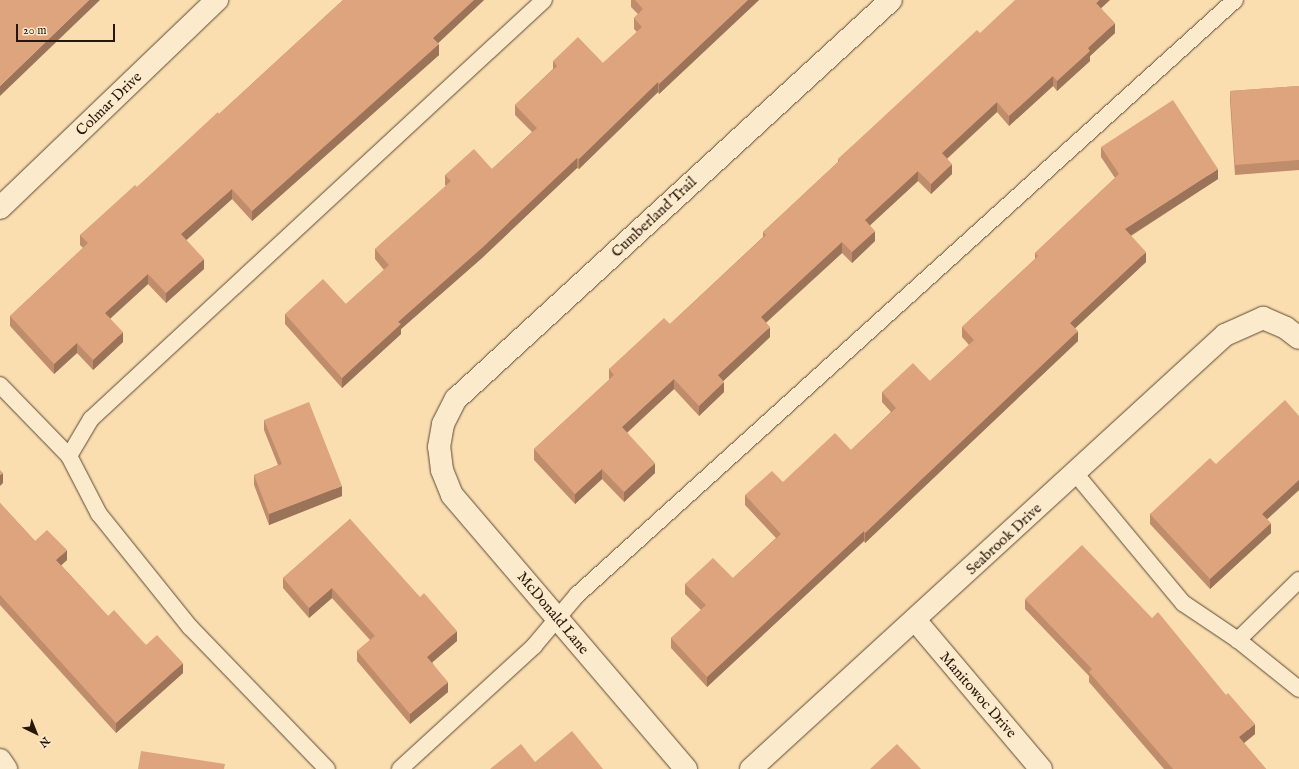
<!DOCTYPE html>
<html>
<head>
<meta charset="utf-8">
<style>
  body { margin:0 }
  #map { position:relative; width:1299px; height:769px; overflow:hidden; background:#fbdeb0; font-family:"IM FELL English",serif }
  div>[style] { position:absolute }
  .roads { filter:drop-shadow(0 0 1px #5b4934) drop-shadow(0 0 1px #5b4934) }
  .lane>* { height:16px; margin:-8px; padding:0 8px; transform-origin:8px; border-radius:8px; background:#fceacc }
  .street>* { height:22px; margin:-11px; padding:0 11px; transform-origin:11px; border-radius:11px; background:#fceacc }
  .secondary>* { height:22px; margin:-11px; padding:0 11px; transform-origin:11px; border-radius:11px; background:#fceacc }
  .wall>* { inset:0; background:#bf8d6c }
  .shaded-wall>* { inset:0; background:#9b7358 }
  .building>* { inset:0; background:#dea47d }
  span { translate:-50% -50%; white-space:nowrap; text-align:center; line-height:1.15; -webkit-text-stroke:4px #fceacc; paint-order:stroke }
  .street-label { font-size:15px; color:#26170a }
  .north { position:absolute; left:16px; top:713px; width:40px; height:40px; -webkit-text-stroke:3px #fceacc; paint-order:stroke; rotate:137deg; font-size:11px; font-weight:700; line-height:16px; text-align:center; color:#26170a }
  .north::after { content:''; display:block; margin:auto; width:14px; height:18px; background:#26170a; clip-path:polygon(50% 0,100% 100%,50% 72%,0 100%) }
  .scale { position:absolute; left:16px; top:24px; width:99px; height:18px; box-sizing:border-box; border:2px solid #26170a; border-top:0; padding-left:5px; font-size:12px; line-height:14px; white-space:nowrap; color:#26170a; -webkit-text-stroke:3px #fceacc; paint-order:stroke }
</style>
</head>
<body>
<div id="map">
  <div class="roads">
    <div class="lane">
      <div style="left:0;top:385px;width:99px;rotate:45.8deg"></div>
      <div style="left:69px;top:456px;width:65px;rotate:62.7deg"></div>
      <div style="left:99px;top:514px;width:145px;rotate:51.2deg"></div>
      <div style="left:190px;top:627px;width:197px;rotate:46deg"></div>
      <div style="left:69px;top:456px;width:43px;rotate:-59.3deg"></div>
      <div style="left:91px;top:419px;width:617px;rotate:-42.77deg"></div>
      <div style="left:1075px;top:473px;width:169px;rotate:50.3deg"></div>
      <div style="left:1183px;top:603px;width:66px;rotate:33.9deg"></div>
      <div style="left:1299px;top:580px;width:86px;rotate:135.5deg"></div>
      <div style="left:1238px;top:640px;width:78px;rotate:38.8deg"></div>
      <div style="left:400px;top:769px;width:182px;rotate:-42.5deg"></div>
      <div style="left:534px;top:646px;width:67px;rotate:-49.9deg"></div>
      <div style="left:577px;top:595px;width:887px;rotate:-42.12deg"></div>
    </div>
    <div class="street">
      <div style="left:0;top:208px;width:301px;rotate:-43.8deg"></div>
      <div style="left:915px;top:620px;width:195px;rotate:49.8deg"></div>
      <div style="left:0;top:760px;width:11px;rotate:56deg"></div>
      <div style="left:751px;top:769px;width:643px;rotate:-42.48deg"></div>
      <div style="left:1225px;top:335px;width:42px;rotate:-24.1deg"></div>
      <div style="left:1263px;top:318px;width:25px;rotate:23deg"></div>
      <div style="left:1286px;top:328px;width:16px;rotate:38deg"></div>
    </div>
    <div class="secondary">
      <div style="left:686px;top:769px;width:360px;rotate:-130.5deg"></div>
      <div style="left:452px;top:495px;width:27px;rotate:-112deg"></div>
      <div style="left:442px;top:470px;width:23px;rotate:-97deg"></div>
      <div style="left:439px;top:447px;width:23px;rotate:-80deg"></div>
      <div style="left:443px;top:424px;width:28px;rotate:-63deg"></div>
      <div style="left:456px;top:399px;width:590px;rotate:-42.53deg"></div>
    </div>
  </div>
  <div class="wall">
    <div style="clip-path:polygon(343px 0,484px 0,438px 43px,439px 55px,252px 221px,232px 199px,186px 240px,204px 269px,166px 303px,148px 284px,110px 319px,123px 342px,93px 370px,77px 353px,54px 374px,10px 326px,10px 316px,83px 248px,80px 245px,80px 235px,137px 187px,219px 114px)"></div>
    <div style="clip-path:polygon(631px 0,759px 0,659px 94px,658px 92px,579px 169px,577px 168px,482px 258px,401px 329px,401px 334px,342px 388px,285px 324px,285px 314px,346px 304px,384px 270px,375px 259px,375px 249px,446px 186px,445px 185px,445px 175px,492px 169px,532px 132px,515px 115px,515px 105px,553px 69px,553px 61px,603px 63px,637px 32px,634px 29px,634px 18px,638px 14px,631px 7px)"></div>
    <div style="clip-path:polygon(1101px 8px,1115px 33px,1090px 56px,1090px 61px,1057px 91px,1053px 86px,1009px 126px,997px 112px,947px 159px,952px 174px,931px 194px,918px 181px,870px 225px,875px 241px,852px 263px,842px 253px,766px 323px,770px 337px,723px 381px,724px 392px,699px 416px,674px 389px,627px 433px,655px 473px,624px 502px,602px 479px,575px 504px,534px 460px,534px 449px,609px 380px,609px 369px,670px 324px,763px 237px,763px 232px,838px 162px,838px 159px,980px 33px)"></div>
    <div style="clip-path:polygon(1299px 86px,1299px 170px,1235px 175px,1230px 101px,1230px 91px)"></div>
    <div style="clip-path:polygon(1101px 147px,1218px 179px,1131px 236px,1146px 262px,1075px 328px,1078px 341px,865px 543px,864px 541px,707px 687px,671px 648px,671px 638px,701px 610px,685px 594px,685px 584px,733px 578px,776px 538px,745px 505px,745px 495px,783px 482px,851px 450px,891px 412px,882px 402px,882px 392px,930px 381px,969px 345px,962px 337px,962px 327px,1035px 259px,1035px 253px,1115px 178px,1101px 157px)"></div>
    <div style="clip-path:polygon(1299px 416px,1299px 490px,1267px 519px,1271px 533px,1210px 589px,1150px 524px,1150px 514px)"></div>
    <div style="clip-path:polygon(264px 420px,342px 496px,269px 525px,254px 485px,254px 475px,278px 465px,264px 430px)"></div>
    <div style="clip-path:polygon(0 503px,35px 541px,67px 560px,61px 565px,108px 616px,183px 673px,116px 733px,0 605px)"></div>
    <div style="clip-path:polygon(350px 519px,457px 641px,432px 662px,448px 692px,410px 724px,357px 661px,357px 651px,370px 640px,332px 598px,309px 618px,283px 588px,283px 578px)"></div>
    <div style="clip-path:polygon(1025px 599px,1255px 734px,1244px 743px,1266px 769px,1164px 769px,1089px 682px,1089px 676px,1025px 609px)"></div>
  </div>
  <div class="shaded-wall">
    <div style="clip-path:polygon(89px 0,100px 0,0 96px,0 86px)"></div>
    <div style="clip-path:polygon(474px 0,484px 0,433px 48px,433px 38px)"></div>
    <div style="clip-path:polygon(748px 0,759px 0,659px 94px,659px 84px)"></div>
    <div style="clip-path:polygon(1099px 0,1110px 0,1096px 13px,1096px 3px)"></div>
    <div style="clip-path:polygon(1115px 23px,1115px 33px,1090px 56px,1090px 61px,1057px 91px,1057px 81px,1088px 48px)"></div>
    <div style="clip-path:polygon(439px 44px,439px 55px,252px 221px,252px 211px)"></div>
    <div style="clip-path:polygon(1053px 76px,1053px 86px,1009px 126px,1009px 116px)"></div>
    <div style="clip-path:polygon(658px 82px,658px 92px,579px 169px,579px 159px)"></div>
    <div style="clip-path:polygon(997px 102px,997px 112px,942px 163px,942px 153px)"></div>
    <div style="clip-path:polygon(577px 158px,577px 168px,482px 258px,401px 329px,401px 334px,342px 388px,342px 378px,398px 322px)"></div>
    <div style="clip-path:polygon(952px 164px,952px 174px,931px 194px,931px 184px)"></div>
    <div style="clip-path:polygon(1218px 169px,1218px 179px,1125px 239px,1125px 229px)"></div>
    <div style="clip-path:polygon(918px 171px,918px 181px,865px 230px,865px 220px)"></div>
    <div style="clip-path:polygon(232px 189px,232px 199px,181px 245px,181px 234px)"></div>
    <div style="clip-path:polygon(875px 231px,875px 241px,852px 263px,852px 252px)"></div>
    <div style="clip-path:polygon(842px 242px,842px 253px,761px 327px,761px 317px)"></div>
    <div style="clip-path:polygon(1146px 252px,1146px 262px,1070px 333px,1070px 323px)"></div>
    <div style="clip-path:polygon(204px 259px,204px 269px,166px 303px,166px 293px)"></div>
    <div style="clip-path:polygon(148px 274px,148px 284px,105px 323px,105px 313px)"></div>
    <div style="clip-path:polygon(770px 327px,770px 337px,718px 386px,718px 375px)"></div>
    <div style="clip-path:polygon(1078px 331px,1078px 341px,865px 543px,865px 533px)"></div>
    <div style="clip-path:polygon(123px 332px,123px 342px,93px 370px,93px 360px)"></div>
    <div style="clip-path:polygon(77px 343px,77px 353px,54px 374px,54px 364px)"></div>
    <div style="clip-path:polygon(674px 379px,674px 389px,622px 437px,622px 427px)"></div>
    <div style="clip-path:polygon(724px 382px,724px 392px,699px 416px,699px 406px)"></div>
    <div style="clip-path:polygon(655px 463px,655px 473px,624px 502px,624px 492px)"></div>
    <div style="clip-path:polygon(602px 469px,602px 479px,575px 504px,575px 494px)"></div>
    <div style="clip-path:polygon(3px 473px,3px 483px,0 486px,0 475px)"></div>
    <div style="clip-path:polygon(1299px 480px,1299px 490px,1262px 524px,1262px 514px)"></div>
    <div style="clip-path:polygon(342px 486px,342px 496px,269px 525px,269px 514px)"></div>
    <div style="clip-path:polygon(1271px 523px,1271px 533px,1210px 589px,1210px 579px)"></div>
    <div style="clip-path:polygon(864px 531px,864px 541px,707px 687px,707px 677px)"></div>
    <div style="clip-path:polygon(67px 550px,67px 560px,56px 570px,56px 560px)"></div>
    <div style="clip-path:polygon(332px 588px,332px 598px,309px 618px,309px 608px)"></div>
    <div style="clip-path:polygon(457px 631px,457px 641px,427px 667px,427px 657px)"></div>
    <div style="clip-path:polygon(183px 663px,183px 673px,116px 733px,116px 723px)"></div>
    <div style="clip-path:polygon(448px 682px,448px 692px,410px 724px,410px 714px)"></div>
    <div style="clip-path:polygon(1255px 724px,1255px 734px,1239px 747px,1239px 737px)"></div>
  </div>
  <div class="building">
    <div style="clip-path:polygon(0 0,89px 0,0 86px)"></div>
    <div style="clip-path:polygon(343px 0,474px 0,433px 38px,439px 44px,252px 211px,232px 189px,181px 234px,204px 259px,166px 293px,148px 274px,105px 313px,123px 332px,93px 360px,77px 343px,54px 364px,10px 316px,88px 243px,80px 235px,135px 185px,137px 187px,218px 112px,219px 114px)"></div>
    <div style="clip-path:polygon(635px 0,748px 0,659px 84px,658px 82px,579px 159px,577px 158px,482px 248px,398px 322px,401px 324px,342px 378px,285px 314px,323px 279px,346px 304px,389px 265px,375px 249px,451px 181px,445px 175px,474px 149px,492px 169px,537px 128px,515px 105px,557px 66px,553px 61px,578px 37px,603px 63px,642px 27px,634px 18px,643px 9px)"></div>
    <div style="clip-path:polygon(1015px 0,1099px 0,1096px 3px,1115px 23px,1088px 48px,1090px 51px,1057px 81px,1053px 76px,1009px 116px,997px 102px,942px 153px,952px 164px,931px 184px,918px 171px,865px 220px,875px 231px,852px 252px,842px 242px,761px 317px,770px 327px,718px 375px,724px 382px,699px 406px,674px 379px,622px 427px,655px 463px,624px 492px,602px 469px,575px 494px,534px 449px,614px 375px,609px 369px,664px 318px,670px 324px,766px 235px,763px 232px,839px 161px,838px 159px,977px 30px,980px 33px)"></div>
    <div style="clip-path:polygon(1299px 86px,1299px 160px,1235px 165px,1230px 91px)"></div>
    <div style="clip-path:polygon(1173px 100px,1218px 169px,1125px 229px,1146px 252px,1070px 323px,1078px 331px,865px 533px,864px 531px,707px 677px,671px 638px,706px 605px,685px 584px,713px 558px,733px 578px,781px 534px,745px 495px,772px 471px,783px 482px,835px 433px,851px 450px,896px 408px,882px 392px,913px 363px,930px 381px,974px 340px,962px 327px,1038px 256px,1035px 253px,1119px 174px,1101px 147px)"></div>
    <div style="clip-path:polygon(1285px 400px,1299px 416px,1299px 480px,1262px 514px,1271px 523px,1210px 579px,1150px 514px,1210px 458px,1216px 464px)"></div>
    <div style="clip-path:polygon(309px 402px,342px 486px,269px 514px,254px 475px,282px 464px,264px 420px)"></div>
    <div style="clip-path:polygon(0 470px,3px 473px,0 475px)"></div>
    <div style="clip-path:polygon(0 503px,35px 541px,47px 530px,67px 550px,56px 560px,108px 616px,114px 610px,146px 645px,157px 635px,183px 663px,116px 723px,0 595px)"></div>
    <div style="clip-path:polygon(350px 519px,420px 597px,424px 593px,457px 631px,427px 657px,448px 682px,410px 714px,357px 651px,375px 636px,332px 588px,309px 608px,283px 578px)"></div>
    <div style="clip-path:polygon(1082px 545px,1152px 618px,1158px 612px,1226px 695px,1228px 693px,1255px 724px,1239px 737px,1266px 769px,1173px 769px,1089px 672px,1092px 669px,1025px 599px)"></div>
    <div style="clip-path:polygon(572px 731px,603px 769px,490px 769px,521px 744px,535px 762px)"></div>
    <div style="clip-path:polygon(897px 744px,921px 769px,870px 769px)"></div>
    <div style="clip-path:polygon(141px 751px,225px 764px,224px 769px,138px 769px)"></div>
  </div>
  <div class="street-label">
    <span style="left:109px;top:104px;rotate:-44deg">Colmar Drive</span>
    <span style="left:654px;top:217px;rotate:-43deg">Cumberland Trail</span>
    <span style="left:1004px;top:539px;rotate:-43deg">Seabrook Drive</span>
    <span style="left:553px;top:613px;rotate:50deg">McDonald Lane</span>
    <span style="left:978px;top:695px;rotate:49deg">Manitowoc Drive</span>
  </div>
  <div class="north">N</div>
  <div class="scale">20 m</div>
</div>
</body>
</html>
